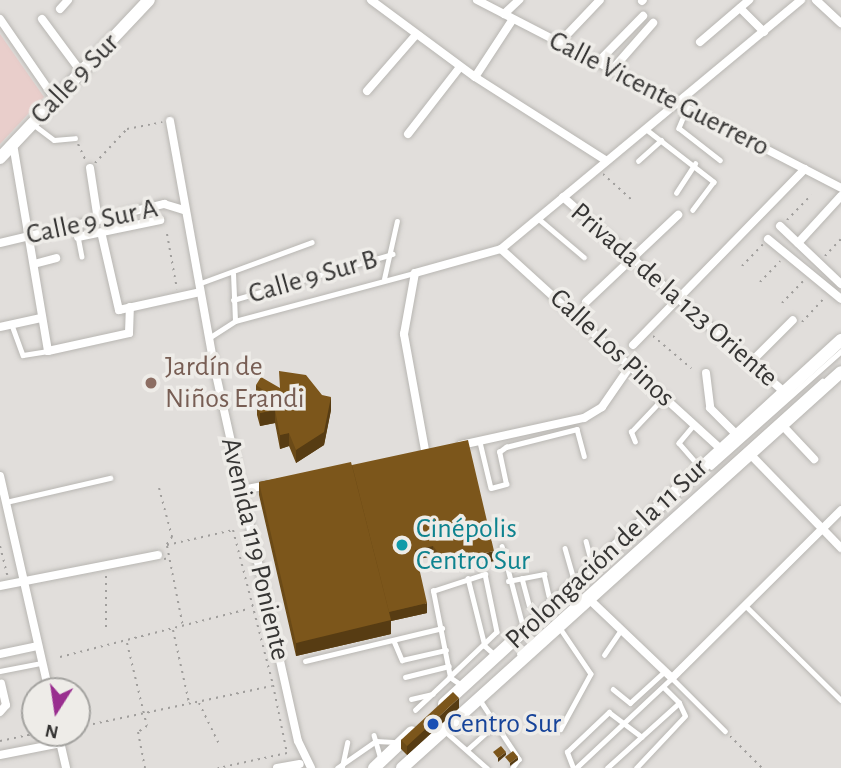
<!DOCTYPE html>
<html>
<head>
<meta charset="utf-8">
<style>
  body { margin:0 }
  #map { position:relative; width:841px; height:768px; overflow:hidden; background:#e1dedb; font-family:"Alegreya Sans",sans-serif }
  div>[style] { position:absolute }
  .medical>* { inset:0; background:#e9cecb }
  .path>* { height:2px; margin-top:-1px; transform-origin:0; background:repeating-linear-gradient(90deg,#a09e9c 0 2px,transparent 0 7px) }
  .roads { filter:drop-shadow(0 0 2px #b8b6b2) drop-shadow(0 0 2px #b8b6b2) }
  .lane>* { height:4.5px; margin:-2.25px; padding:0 2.25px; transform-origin:2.25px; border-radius:2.25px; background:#fff }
  .street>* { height:8px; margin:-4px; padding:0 4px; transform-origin:4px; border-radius:4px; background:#fff }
  .secondary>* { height:12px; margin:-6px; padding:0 6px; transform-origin:6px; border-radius:6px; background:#fff }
  .wall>* { inset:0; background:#6b4a17 }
  .shaded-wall>* { inset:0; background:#573c13 }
  .building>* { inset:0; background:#7c561b }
  .dots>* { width:19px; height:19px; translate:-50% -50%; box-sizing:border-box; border:4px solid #eeece8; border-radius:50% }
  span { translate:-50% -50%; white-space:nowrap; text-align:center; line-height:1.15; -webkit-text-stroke:7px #eeece8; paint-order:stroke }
  .street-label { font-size:28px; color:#363534 }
  .education-label { font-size:28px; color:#785e54 }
  .left { translate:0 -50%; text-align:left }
  .culture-label { font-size:28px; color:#0d838f }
  .transit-label { font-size:28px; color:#164399 }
  .north { position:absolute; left:21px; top:677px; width:70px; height:70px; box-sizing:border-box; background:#eeece8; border:2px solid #a4a3a0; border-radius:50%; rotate:192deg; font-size:19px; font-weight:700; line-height:28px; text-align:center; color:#363534 }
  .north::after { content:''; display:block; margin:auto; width:24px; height:32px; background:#992e8f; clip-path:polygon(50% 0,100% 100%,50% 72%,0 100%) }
</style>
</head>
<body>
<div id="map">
  <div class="medical">
    <div style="clip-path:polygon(0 34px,44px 97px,0 144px)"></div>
  </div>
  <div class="path">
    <div style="left:78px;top:144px;width:19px;rotate:65deg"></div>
    <div style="left:95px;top:163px;width:47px;rotate:-46.7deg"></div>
    <div style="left:127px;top:129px;width:36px;rotate:-11deg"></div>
    <div style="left:603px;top:174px;width:39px;rotate:42deg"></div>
    <div style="left:787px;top:220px;width:35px;rotate:-46deg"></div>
    <div style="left:167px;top:234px;width:56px;rotate:79.7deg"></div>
    <div style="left:825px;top:256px;width:23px;rotate:-47deg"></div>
    <div style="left:742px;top:266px;width:30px;rotate:-46deg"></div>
    <div style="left:760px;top:282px;width:29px;rotate:-46deg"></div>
    <div style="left:782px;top:303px;width:33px;rotate:-46deg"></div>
    <div style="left:802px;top:322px;width:34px;rotate:-47deg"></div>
    <div style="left:653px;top:336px;width:50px;rotate:40.1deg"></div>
    <div style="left:159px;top:488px;width:51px;rotate:75.1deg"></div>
    <div style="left:172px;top:537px;width:9px;rotate:126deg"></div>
    <div style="left:167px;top:545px;width:68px;rotate:-12.8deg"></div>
    <div style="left:233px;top:530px;width:160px;rotate:75.5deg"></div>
    <div style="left:273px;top:685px;width:69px;rotate:78.4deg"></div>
    <div style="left:287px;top:753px;width:71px;rotate:167.7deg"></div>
    <div style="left:0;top:546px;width:30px;rotate:76deg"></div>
    <div style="left:167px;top:546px;width:83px;rotate:78.8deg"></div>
    <div style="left:164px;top:559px;width:6px;rotate:-9deg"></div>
    <div style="left:106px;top:627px;width:53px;rotate:-90deg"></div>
    <div style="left:173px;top:630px;width:75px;rotate:77.6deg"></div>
    <div style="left:127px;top:643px;width:85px;rotate:76.5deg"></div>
    <div style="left:147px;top:726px;width:11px;rotate:146deg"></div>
    <div style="left:138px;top:732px;width:37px;rotate:79deg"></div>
    <div style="left:60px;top:657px;width:195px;rotate:-14.3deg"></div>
    <div style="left:199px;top:703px;width:48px;rotate:64deg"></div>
    <div style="left:79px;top:727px;width:197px;rotate:-12deg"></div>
    <div style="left:730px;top:736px;width:45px;rotate:45deg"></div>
    <div style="left:0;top:741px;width:40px;rotate:-12deg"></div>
  </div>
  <div class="roads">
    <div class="lane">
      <div style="left:687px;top:109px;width:21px;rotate:113deg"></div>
      <div style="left:679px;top:128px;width:52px;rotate:38deg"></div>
      <div style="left:33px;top:124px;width:26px;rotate:37deg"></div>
      <div style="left:54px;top:140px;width:21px;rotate:-5deg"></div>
      <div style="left:646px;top:129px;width:86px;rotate:37.9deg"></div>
      <div style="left:714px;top:182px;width:35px;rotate:127deg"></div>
      <div style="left:638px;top:161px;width:31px;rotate:-42deg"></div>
      <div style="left:676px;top:193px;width:35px;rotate:-57deg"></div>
      <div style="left:539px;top:219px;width:59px;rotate:40.2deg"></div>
      <div style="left:76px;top:226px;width:31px;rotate:79deg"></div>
      <div style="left:384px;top:279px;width:59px;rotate:-77.4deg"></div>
      <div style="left:198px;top:284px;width:121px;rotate:-20.2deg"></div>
      <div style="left:233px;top:300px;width:166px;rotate:-16.1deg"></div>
      <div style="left:235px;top:321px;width:185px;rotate:-15deg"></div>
      <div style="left:12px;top:325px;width:32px;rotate:70deg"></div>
      <div style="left:23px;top:355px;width:25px;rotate:-9deg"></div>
      <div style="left:209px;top:338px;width:31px;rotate:-33deg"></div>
      <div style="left:235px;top:321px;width:47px;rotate:-92.4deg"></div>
      <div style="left:695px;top:424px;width:25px;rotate:130deg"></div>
      <div style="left:679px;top:443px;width:32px;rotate:49deg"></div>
      <div style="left:480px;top:442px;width:47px;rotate:76.6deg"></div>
      <div style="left:491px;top:488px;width:16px;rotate:-15deg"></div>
      <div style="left:506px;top:484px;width:33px;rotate:-102deg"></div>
      <div style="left:499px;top:452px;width:9px;rotate:-36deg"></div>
      <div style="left:506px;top:447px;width:73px;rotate:-14.2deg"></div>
      <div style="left:577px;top:429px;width:28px;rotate:75deg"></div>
      <div style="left:635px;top:442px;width:11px;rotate:-112deg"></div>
      <div style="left:631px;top:432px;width:50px;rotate:-46.6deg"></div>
      <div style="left:711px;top:467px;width:174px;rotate:-41.7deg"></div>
      <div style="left:6px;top:502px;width:107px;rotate:-13deg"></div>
      <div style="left:586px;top:541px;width:24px;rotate:75deg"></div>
      <div style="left:502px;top:546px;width:87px;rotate:75.3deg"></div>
      <div style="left:565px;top:548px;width:35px;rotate:74deg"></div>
      <div style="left:468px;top:578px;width:70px;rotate:76deg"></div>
      <div style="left:485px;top:646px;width:13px;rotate:42deg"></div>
      <div style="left:522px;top:578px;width:28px;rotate:75deg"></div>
      <div style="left:508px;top:581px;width:37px;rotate:-11deg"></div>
      <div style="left:544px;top:574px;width:22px;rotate:77deg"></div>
      <div style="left:745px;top:605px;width:135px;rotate:44.7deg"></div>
      <div style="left:560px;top:628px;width:55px;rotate:56deg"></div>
      <div style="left:591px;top:674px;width:63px;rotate:118.6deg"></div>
      <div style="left:394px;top:641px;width:21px;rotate:67deg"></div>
      <div style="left:402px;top:660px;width:45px;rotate:-12.8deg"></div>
      <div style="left:519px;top:654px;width:408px;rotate:-42deg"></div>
      <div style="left:604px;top:655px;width:30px;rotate:-56deg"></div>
      <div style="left:305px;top:661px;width:141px;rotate:-13.5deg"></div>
      <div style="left:0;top:671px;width:42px;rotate:-11deg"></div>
      <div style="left:405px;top:677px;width:45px;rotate:-14deg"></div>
      <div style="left:613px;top:689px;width:22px;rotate:39deg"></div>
      <div style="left:630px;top:703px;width:47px;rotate:-42.4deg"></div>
      <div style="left:411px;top:699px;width:22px;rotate:-13deg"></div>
      <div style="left:480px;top:700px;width:71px;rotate:56.5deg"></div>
      <div style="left:519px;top:759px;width:11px;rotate:124deg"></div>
      <div style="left:415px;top:710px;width:48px;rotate:-43.3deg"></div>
      <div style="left:450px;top:677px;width:88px;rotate:-101.2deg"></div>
      <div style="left:433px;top:591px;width:55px;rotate:-18.1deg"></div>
      <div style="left:485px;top:574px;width:59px;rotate:78.3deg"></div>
      <div style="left:497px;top:632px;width:65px;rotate:136.2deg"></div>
      <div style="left:450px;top:677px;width:16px;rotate:35deg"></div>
      <div style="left:446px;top:732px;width:55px;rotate:41.3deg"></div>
      <div style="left:374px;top:735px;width:26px;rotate:74deg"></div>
      <div style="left:467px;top:750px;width:39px;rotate:-42deg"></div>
      <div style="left:342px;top:767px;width:25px;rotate:-78deg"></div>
      <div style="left:337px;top:768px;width:47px;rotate:-34.7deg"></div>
      <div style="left:376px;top:741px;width:21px;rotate:3deg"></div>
      <div style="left:573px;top:768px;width:17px;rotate:-111deg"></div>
      <div style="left:567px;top:752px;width:58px;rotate:-43.6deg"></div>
      <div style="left:609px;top:712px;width:41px;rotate:37.1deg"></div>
      <div style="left:576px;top:768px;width:132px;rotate:-43.2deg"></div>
      <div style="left:672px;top:678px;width:75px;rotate:45deg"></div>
      <div style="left:607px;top:768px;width:97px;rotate:-42.1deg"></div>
      <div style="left:679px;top:703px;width:21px;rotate:-135deg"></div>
      <div style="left:636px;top:768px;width:71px;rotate:-46.7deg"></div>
      <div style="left:685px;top:716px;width:14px;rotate:-115deg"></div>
    </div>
    <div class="street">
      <div style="left:371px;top:0;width:129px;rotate:36.5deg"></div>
      <div style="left:475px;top:77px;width:156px;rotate:32.5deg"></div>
      <div style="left:477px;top:0;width:410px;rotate:27.3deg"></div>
      <div style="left:816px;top:0;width:34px;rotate:43deg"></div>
      <div style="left:642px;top:1px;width:1px;rotate:-45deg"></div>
      <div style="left:740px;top:8px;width:34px;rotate:45deg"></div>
      <div style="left:60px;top:9px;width:12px;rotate:-48deg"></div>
      <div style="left:504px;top:14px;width:21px;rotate:-43deg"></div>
      <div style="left:0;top:19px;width:97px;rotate:55.5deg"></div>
      <div style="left:42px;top:19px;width:67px;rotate:53.5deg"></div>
      <div style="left:700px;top:42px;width:65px;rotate:-40.6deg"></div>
      <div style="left:559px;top:43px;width:59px;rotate:-46.4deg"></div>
      <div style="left:597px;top:63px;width:66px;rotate:-45.6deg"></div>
      <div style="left:611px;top:71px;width:64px;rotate:-48.8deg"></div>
      <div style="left:475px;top:77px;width:69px;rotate:-56.8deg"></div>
      <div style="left:367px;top:91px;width:73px;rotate:-48.9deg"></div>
      <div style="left:170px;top:121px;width:244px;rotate:79.8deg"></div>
      <div style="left:213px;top:361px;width:389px;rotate:77.4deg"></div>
      <div style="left:298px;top:741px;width:30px;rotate:64deg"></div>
      <div style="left:408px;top:134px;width:85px;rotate:-52.2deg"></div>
      <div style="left:13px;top:144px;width:210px;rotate:80.4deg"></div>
      <div style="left:48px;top:351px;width:83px;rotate:-12.5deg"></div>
      <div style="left:129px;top:333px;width:26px;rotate:-88deg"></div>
      <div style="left:90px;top:168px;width:53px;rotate:81.3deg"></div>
      <div style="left:563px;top:197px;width:295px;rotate:41.4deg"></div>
      <div style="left:780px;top:226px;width:84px;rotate:43.6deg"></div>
      <div style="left:102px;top:236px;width:76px;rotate:77.1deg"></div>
      <div style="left:119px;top:310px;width:83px;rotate:-12.5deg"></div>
      <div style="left:78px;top:237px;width:84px;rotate:-11.7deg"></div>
      <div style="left:768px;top:239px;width:94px;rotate:39.4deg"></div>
      <div style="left:0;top:243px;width:169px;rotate:-13.4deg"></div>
      <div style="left:164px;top:204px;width:21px;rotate:17deg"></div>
      <div style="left:798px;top:243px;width:64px;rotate:-47.5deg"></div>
      <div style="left:501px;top:249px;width:297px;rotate:42.3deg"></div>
      <div style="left:34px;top:264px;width:23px;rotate:-15deg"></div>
      <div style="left:586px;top:302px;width:127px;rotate:-43.4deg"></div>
      <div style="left:0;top:327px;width:42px;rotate:-12.4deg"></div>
      <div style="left:633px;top:345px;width:246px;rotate:-45.7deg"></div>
      <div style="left:751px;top:362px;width:59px;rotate:-45deg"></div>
      <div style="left:706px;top:373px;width:35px;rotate:83deg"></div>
      <div style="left:710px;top:408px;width:38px;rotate:45deg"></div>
      <div style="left:782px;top:425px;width:47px;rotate:46.7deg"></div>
      <div style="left:461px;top:445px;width:126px;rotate:-12.4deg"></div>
      <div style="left:584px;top:418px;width:21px;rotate:-31deg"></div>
      <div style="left:602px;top:407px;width:51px;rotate:-55.4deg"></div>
      <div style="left:425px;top:450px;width:118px;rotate:-100.3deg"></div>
      <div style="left:404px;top:334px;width:62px;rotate:-79.8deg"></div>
      <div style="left:415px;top:273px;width:89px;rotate:-15.6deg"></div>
      <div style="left:501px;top:249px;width:390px;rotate:-39.7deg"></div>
      <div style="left:750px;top:454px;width:131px;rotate:45.9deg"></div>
      <div style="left:0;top:476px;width:221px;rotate:77.2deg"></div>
      <div style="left:242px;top:490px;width:25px;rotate:-11deg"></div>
      <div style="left:0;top:586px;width:161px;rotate:-11.1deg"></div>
      <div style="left:590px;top:600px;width:113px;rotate:43.6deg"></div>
      <div style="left:672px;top:678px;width:238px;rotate:-44.8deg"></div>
      <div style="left:0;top:654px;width:39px;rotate:-12deg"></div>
      <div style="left:0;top:712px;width:9px;rotate:-49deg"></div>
      <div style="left:6px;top:705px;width:22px;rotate:-103deg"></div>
      <div style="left:58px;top:733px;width:36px;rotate:77deg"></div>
      <div style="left:0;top:755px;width:62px;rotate:-11.1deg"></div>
      <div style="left:277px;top:768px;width:23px;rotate:-10deg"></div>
    </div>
    <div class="secondary">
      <div style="left:0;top:158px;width:217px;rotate:-46.7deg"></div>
      <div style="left:444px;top:704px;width:539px;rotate:-42.52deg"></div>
      <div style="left:374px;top:768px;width:52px;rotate:-43.5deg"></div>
      <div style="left:402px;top:768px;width:591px;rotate:-42.05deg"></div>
    </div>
  </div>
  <div class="wall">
    <div style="clip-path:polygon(256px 385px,279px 388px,331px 410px,324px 445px,296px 463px,289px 446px,280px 449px,275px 423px,260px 426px,257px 415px,257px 402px,261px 401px,256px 398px)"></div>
    <div style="clip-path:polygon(352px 465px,494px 561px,445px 572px,433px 556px,417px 559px,427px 613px,391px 621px,391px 634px,296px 656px,259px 495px,259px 482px)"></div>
    <div style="clip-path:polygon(459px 708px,407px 755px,401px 749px,401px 740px)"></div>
  </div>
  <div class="shaded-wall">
    <div style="clip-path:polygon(331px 397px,331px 410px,324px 445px,296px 463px,296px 450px)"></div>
    <div style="clip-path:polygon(275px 410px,275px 423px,260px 426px,260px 413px)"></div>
    <div style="clip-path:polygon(289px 433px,289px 446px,280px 449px,280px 435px)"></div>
    <div style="clip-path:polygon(433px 546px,433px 556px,415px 560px,415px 550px)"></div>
    <div style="clip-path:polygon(494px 551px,494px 561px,445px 572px,445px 562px)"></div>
    <div style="clip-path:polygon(427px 603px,427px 613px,391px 621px,391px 634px,296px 656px,296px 643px,388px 612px)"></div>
    <div style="clip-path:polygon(459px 698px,459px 708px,407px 755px,407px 746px)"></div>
    <div style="clip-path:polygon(506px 752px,506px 755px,498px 762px,498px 758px)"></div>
    <div style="clip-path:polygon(518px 757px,518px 760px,510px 766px,510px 763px)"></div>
  </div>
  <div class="building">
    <div style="clip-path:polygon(279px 371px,306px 375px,322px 395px,331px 397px,324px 432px,296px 450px,289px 433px,280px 435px,275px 410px,260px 413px,257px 402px,275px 398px,256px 385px,261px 377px,280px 388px)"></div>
    <div style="clip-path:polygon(468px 440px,494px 551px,445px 562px,433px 546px,415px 550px,427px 603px,389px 612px,352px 465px)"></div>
    <div style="clip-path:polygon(351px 462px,391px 620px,296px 643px,259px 482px)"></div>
    <div style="clip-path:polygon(453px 692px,459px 698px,407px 746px,401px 740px)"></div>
    <div style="clip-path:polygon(501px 746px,506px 752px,498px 758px,493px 752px)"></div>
    <div style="clip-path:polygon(513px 751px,518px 757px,510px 763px,505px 757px)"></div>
  </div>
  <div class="dots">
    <div style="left:151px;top:383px;background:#8d6e63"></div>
    <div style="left:402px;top:545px;background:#0f9aa8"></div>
    <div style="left:433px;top:724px;background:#1a4fb4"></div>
  </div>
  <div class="street-label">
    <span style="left:75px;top:79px;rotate:-46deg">Calle 9 Sur</span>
    <span style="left:659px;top:94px;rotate:27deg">Calle Vicente Guerrero</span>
    <span style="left:92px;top:222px;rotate:-12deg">Calle 9 Sur A</span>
    <span style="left:313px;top:277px;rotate:-16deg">Calle 9 Sur B</span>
    <span style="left:674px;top:295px;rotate:41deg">Privada de la 123 Oriente</span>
    <span style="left:612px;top:348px;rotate:43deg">Calle Los Pinos</span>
    <span style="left:255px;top:549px;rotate:77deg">Avenida 119 Poniente</span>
    <span style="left:607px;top:554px;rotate:-43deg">Prolongación de la 11 Sur</span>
  </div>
  <div class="education-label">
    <span class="left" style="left:165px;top:383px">Jardín de<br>Niños Erandi</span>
  </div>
  <div class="culture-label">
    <span class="left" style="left:416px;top:545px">Cinépolis<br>Centro Sur</span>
  </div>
  <div class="transit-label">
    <span class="left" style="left:447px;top:724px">Centro Sur</span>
  </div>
  <div class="north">N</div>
</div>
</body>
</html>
